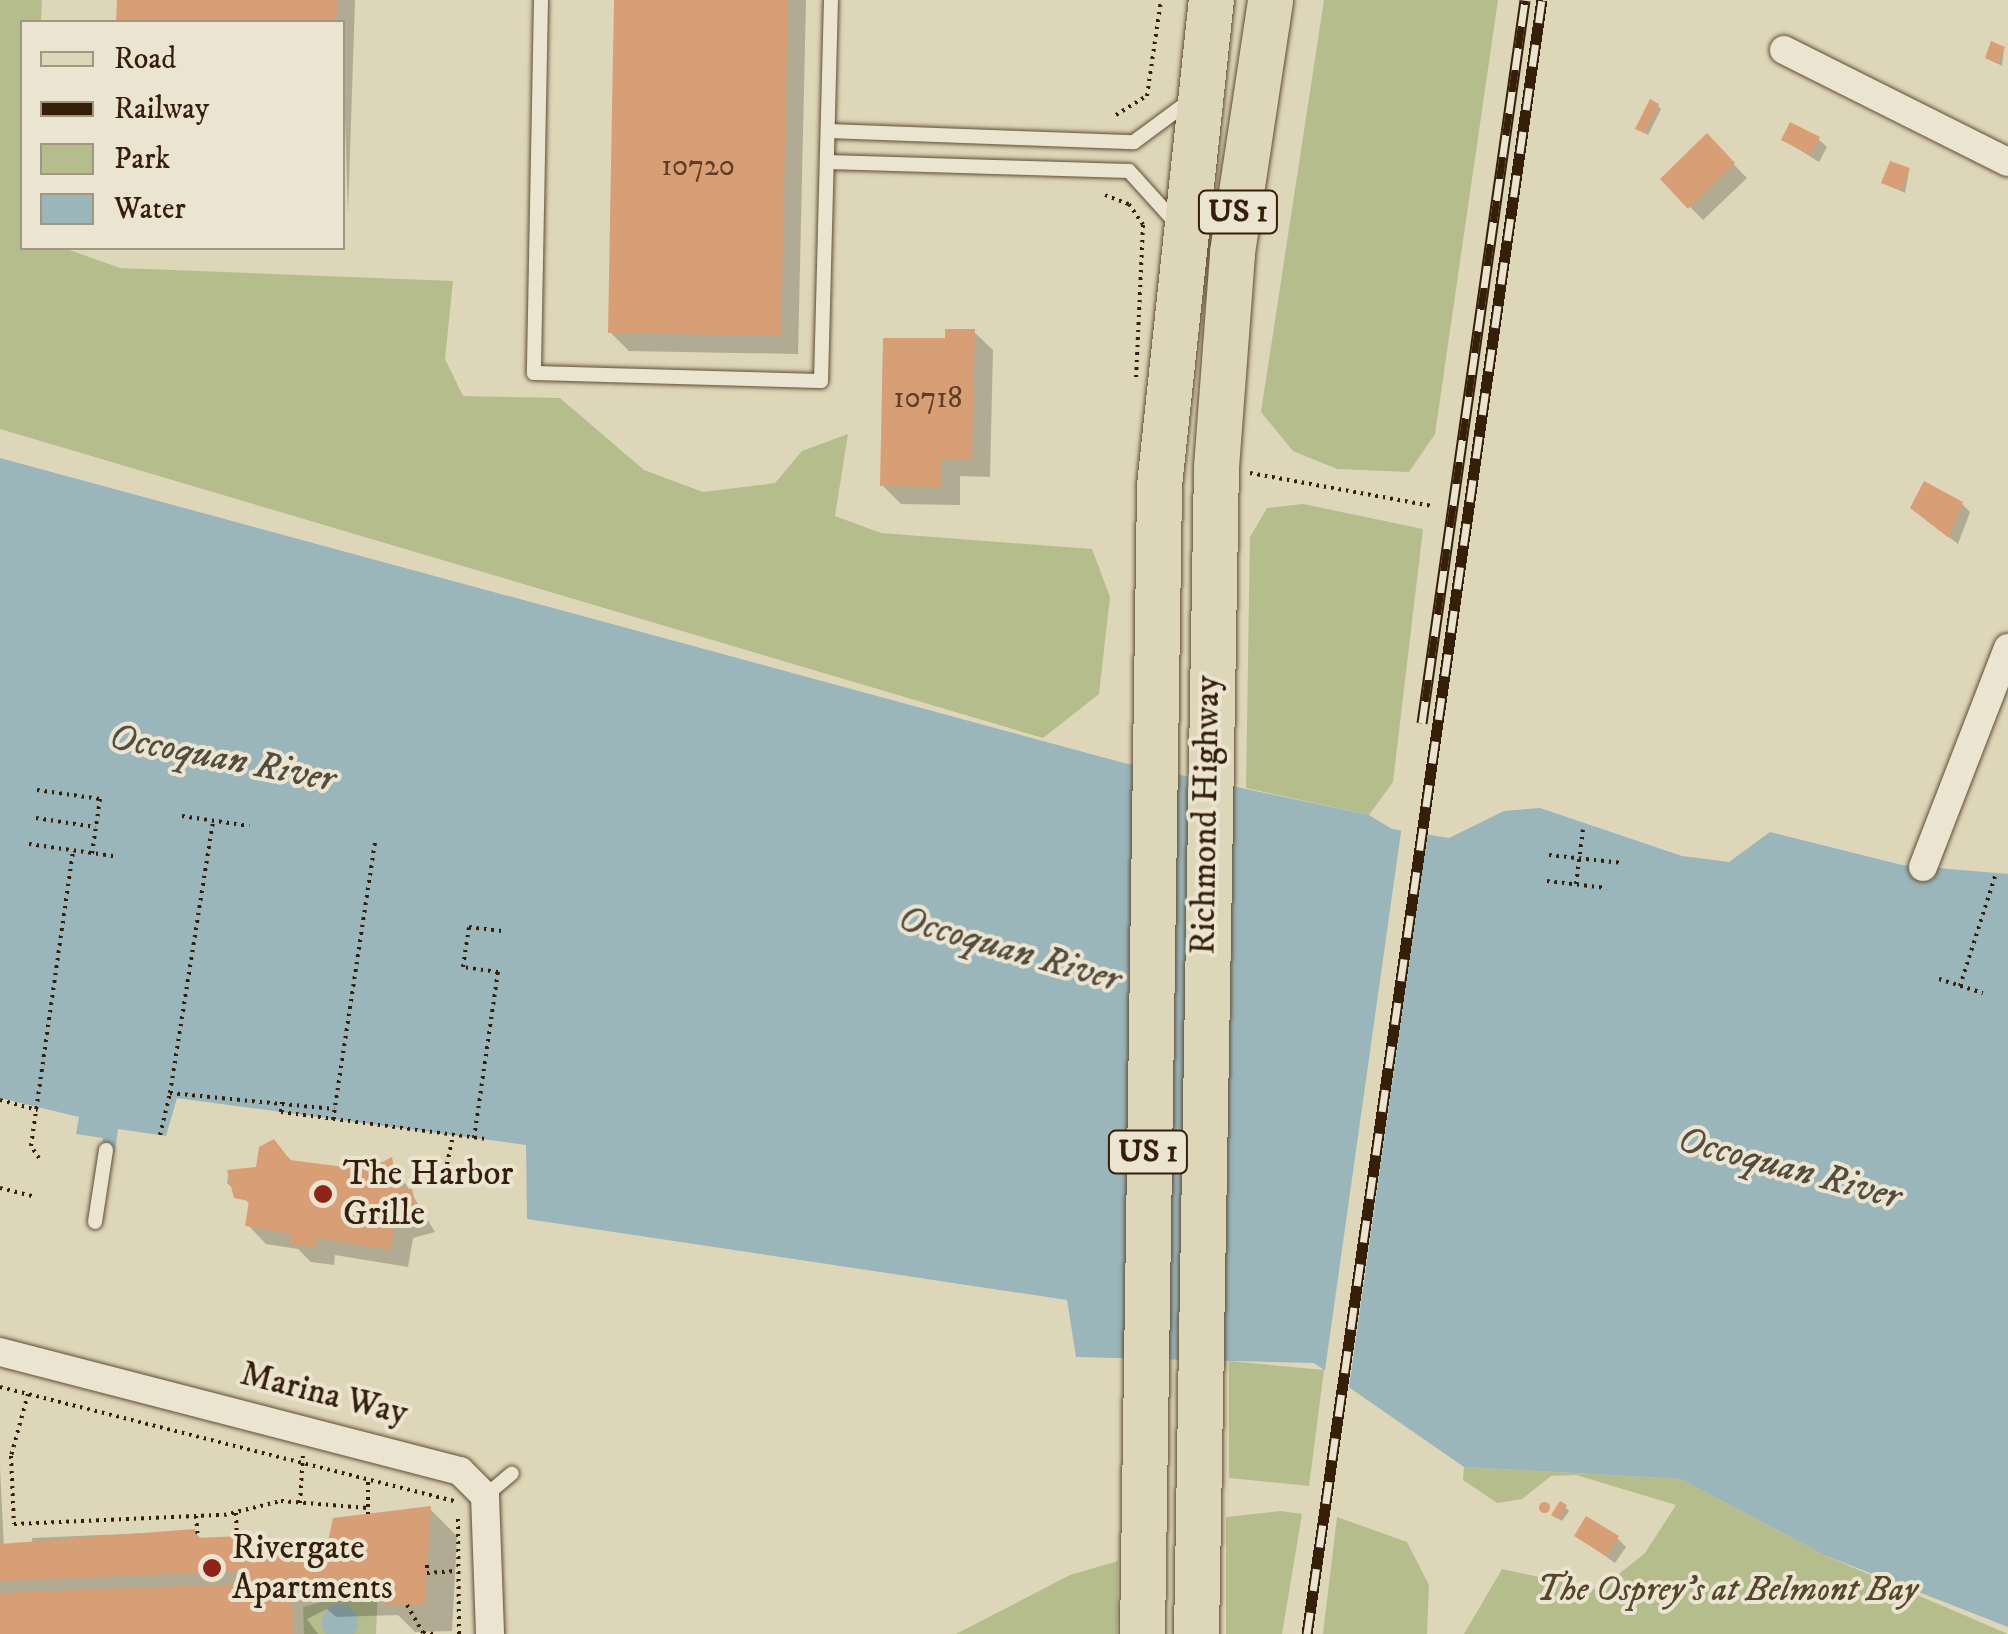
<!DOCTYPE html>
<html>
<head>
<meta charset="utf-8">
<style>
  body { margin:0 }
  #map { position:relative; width:2008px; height:1634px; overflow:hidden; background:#ded6b8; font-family:"IM FELL DW Pica",serif }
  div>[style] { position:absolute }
  .green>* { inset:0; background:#b5bd8d }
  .water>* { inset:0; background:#9ab6bb }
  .round { border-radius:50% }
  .pier>* { inset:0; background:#ded6b8 }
  .shadow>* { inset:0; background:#0003 }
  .building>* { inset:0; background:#d89e76 }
  .path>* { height:4px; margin-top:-2px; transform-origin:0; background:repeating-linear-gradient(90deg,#361f09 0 2.5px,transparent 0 7.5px) }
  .roads { filter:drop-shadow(0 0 2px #604d35) drop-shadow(0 0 2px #604d35) }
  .service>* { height:14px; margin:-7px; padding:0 7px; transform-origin:7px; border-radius:7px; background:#eae4d1 }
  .minor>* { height:28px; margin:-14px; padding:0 14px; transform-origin:14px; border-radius:14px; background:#eae4d1 }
  .primary>* { height:45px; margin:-22.5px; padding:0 22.5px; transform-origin:22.5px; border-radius:22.5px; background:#ded6b8 }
  .rail>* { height:11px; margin-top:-5.5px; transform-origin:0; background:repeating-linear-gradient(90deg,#eae4d1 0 22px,#361f09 0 44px); box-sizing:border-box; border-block:2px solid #361f09 }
  .dots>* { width:28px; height:28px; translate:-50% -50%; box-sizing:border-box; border:5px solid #eae4d1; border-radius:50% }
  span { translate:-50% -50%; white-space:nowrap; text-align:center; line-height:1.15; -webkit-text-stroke:8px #eae4d1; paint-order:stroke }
  .number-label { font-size:30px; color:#5e3f24 }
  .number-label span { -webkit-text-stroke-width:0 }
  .shield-label span { padding:2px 8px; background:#eae4d1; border:2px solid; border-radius:8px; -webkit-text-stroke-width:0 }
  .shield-label { font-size:32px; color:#361f09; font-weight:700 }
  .street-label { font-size:35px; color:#361f09 }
  .poi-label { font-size:35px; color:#361f09 }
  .left { translate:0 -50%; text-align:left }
  .park-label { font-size:35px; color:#56462a; font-style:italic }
  .water-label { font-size:38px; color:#544c3e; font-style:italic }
  .legend { position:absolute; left:20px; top:20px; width:325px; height:230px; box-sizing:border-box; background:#eae4d1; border:2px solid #a29581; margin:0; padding:12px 18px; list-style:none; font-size:30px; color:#361f09 }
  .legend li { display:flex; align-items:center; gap:20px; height:50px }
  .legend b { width:50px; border:2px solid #a29581 }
</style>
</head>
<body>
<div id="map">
  <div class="green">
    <div style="clip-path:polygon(0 0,42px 0,41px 22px,22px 22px,22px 248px,64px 248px,120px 268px,453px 281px,445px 359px,463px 396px,560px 398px,644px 470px,703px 492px,775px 483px,802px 451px,848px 434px,835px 516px,881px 533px,1092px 549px,1110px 597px,1099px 694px,1043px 738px,0 429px)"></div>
    <div style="clip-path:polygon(1324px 0,1498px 0,1435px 434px,1409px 472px,1337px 469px,1293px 451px,1261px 412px)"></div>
    <div style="clip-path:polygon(1303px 504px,1423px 529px,1393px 782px,1369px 815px,1246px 788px,1250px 537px,1267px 508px)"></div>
    <div style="clip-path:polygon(1229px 1361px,1324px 1370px,1309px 1486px,1229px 1478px)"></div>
    <div style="clip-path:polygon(1464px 1467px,1681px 1479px,1824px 1555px,2008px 1634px,1464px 1634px,1502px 1569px,1599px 1590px,1645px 1553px,1676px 1505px,1576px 1475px,1551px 1476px,1522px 1499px,1497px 1503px,1463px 1480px)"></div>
    <div style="clip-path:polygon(1281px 1511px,1302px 1514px,1282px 1634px,1226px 1634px,1226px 1517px)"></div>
    <div style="clip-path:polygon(1337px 1517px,1407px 1542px,1429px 1585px,1427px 1634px,1323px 1634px)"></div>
    <div style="clip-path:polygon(1118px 1561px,1117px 1634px,956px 1634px,1070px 1575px)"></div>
    <div style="clip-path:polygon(378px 1588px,376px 1634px,304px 1634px,303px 1607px,330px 1600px,330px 1590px)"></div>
  </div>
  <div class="water">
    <div style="clip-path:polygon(0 458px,1124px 763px,1369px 815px,1392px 829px,1449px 838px,1504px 811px,1540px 808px,1682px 856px,1729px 862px,1770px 832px,1902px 865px,2008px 874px,2008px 1627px,1824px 1555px,1681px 1479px,1464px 1467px,1314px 1363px,1076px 1357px,1067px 1300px,527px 1219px,526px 1145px,177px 1098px,166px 1136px,118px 1129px,115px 1152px,102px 1150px,103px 1138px,76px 1134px,79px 1117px,0 1098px)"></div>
    <div class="round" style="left:322px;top:1604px;width:36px;height:36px"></div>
  </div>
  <div class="pier">
    <div style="clip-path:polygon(1402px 825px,1428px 829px,1348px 1394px,1324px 1377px)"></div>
  </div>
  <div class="shadow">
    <div style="clip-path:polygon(119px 0,355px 0,348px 214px,342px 22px,118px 22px)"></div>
    <div style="clip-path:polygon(617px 0,806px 0,798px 354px,629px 351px,610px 332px)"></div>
    <div style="clip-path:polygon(2004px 49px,2002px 66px,1988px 58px)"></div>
    <div style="clip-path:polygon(1658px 106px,1661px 109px,1648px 135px,1642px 132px)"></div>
    <div style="clip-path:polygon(1707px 137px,1747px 178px,1703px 220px,1663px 179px)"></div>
    <div style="clip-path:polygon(1818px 139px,1827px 147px,1819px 162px,1784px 140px)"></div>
    <div style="clip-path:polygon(1909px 171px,1905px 193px,1884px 182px)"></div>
    <div style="clip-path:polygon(974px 332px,993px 350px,990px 477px,960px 476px,960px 505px,901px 504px,882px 485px,947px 341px)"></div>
    <div style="clip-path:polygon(1962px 504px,1970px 512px,1958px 544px,1922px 516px)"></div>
    <div style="clip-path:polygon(273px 1142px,294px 1163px,368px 1173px,391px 1160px,435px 1232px,413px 1238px,408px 1267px,335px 1255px,334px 1265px,311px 1262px,298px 1249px,266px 1244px,248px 1225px,251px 1205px,227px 1183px,229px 1172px,258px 1169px)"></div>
    <div style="clip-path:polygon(0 1467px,4px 1549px,33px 1551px,32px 1538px,194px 1531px,202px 1540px,241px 1538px,259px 1556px,328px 1553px,430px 1509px,457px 1536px,452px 1631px,415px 1632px,398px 1615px,336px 1617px,327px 1609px,307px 1619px,318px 1634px,0 1634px)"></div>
    <div style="clip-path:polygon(1565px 1507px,1569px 1511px,1562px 1521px,1558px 1518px)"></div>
    <div style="clip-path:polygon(1577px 1536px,1617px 1538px,1626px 1547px,1615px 1563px)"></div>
  </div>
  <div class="building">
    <div style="clip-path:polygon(117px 0,337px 0,336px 22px,116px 22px)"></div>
    <div style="clip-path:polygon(614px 0,788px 0,781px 336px,608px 333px)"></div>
    <div style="clip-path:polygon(1991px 41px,2005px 47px,1998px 64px,1985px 58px)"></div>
    <div style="clip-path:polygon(1650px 99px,1659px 104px,1644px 133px,1635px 129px)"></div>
    <div style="clip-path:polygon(1790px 122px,1820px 137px,1810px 155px,1781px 140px)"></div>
    <div style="clip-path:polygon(1707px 133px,1735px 163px,1688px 209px,1660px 179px)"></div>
    <div style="clip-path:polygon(1890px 161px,1910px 168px,1901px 191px,1881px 183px)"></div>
    <div style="clip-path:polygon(945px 329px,975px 329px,972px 459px,942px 459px,942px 487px,880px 486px,883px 338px,945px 338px)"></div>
    <div style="clip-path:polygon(1924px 481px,1963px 502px,1949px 538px,1910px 508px)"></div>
    <div style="clip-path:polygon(274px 1139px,290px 1160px,367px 1170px,392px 1157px,397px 1187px,412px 1189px,418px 1214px,395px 1220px,391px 1250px,317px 1238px,316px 1248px,290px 1244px,292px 1234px,245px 1226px,249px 1201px,234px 1198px,227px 1170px,256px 1167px,259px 1147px)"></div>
    <div style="clip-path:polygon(1560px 1501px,1567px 1505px,1558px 1519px,1551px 1515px)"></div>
    <div class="round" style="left:1538.5px;top:1501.5px;width:11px;height:11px"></div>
    <div style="clip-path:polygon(431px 1506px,425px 1604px,385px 1606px,385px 1587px,306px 1591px,305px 1579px,293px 1580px,282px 1591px,292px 1600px,293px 1634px,0 1634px,0 1593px,245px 1584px,245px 1571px,0 1581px,0 1544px,195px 1529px,195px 1538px,242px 1536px,255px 1554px,326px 1551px,333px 1518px)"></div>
    <div style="clip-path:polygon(1586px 1516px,1619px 1536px,1606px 1556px,1574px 1536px)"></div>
  </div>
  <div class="path">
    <div style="left:1116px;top:115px;width:36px;rotate:-32deg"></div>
    <div style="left:1147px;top:96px;width:97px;rotate:-81.7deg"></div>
    <div style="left:1105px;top:195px;width:26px;rotate:21deg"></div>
    <div style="left:1129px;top:204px;width:25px;rotate:56deg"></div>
    <div style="left:1143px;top:225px;width:157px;rotate:92.6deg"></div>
    <div style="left:1250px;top:473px;width:185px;rotate:10.3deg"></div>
    <div style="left:37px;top:790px;width:64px;rotate:8.1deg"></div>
    <div style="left:100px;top:799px;width:56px;rotate:98.3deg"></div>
    <div style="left:182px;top:816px;width:68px;rotate:8.5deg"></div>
    <div style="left:36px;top:818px;width:60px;rotate:8.7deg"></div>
    <div style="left:29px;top:844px;width:85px;rotate:8.1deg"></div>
    <div style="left:1549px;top:855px;width:74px;rotate:6.2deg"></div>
    <div style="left:1547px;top:881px;width:60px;rotate:6.7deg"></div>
    <div style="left:1576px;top:884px;width:55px;rotate:-82.7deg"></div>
    <div style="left:1939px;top:979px;width:46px;rotate:17.7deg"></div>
    <div style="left:1960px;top:986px;width:119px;rotate:-72.3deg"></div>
    <div style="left:170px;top:1093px;width:275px;rotate:-81deg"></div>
    <div style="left:0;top:1100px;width:39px;rotate:15deg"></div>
    <div style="left:282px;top:1102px;width:10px;rotate:96deg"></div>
    <div style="left:281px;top:1112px;width:206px;rotate:7.5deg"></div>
    <div style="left:333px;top:1120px;width:282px;rotate:-81.4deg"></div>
    <div style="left:160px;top:1135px;width:43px;rotate:-76.6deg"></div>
    <div style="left:170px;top:1093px;width:165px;rotate:5.6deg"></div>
    <div style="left:474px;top:1138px;width:168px;rotate:-81.8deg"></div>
    <div style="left:498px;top:972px;width:35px;rotate:-172deg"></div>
    <div style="left:463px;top:967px;width:40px;rotate:-81.5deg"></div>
    <div style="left:469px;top:927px;width:35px;rotate:7deg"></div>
    <div style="left:39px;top:1158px;width:14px;rotate:-124deg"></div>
    <div style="left:31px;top:1146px;width:298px;rotate:-81.9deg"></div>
    <div style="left:444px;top:1179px;width:45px;rotate:-78.4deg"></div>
    <div style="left:0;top:1188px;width:33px;rotate:14deg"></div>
    <div style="left:0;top:1387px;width:468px;rotate:14.1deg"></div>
    <div style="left:28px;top:1394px;width:64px;rotate:105.3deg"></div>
    <div style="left:11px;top:1456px;width:68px;rotate:87.5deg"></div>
    <div style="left:14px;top:1524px;width:210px;rotate:-2.5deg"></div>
    <div style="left:224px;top:1515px;width:59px;rotate:-13.8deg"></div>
    <div style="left:281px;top:1501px;width:87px;rotate:4.6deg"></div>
    <div style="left:368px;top:1482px;width:34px;rotate:90deg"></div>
    <div style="left:300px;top:1503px;width:49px;rotate:-86.5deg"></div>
    <div style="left:236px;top:1513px;width:23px;rotate:88deg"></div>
    <div style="left:196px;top:1516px;width:21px;rotate:85deg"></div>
    <div style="left:458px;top:1519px;width:115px;rotate:89.5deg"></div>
    <div style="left:427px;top:1565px;width:8px;rotate:90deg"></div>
    <div style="left:427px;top:1573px;width:29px;rotate:-4deg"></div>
    <div style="left:407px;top:1605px;width:32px;rotate:60deg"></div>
    <div style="left:423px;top:1633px;width:12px;rotate:5deg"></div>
  </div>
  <div class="roads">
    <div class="service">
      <div style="left:541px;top:0;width:373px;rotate:91.1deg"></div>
      <div style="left:534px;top:373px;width:287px;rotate:1.6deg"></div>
      <div style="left:821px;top:381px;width:381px;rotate:-88.5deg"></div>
      <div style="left:828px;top:131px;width:306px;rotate:2.1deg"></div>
      <div style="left:1134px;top:142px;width:67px;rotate:-36.5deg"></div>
      <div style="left:827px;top:162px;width:302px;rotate:1.7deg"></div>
      <div style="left:1129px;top:171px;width:70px;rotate:47.9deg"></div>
      <div style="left:95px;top:1222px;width:73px;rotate:-81.3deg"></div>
      <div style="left:485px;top:1496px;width:35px;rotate:-40deg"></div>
    </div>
    <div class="minor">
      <div style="left:1784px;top:50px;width:250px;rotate:26.6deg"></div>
      <div style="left:1923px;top:867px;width:235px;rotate:-68.8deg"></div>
      <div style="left:0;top:1352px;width:475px;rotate:14.5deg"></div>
      <div style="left:460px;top:1471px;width:35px;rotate:45deg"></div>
      <div style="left:485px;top:1496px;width:138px;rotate:87.9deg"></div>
    </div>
    <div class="primary">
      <div style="left:1142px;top:1634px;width:1149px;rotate:-89.15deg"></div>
      <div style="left:1159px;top:485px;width:488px;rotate:-83.9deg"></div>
      <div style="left:1196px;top:1634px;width:1167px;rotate:-89.02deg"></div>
      <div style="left:1216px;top:467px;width:216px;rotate:-85.7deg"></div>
      <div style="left:1232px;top:252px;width:255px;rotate:-81.4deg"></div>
    </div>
  </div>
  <div class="rail">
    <div style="left:1422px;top:723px;width:730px;rotate:-81.89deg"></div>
    <div style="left:1307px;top:1634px;width:1651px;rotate:-81.82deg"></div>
  </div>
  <div class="dots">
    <div style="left:323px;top:1194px;background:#8f2418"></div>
    <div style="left:212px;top:1568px;background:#8f2418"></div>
  </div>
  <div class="number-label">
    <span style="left:698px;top:167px">10720</span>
    <span style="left:928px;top:399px">10718</span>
  </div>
  <div class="shield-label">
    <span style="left:1238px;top:212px">US 1</span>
    <span style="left:1148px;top:1152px">US 1</span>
  </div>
  <div class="street-label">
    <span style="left:1206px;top:815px;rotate:-89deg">Richmond Highway</span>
    <span style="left:324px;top:1394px;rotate:14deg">Marina Way</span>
  </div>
  <div class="poi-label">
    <span class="left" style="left:343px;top:1194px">The Harbor<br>Grille</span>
    <span class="left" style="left:232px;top:1568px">Rivergate<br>Apartments</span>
  </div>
  <div class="park-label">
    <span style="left:1727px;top:1590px">The Osprey's at Belmont Bay</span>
  </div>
  <div class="water-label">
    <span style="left:222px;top:759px;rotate:11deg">Occoquan River</span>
    <span style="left:1009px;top:950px;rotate:16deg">Occoquan River</span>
    <span style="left:1789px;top:1169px;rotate:15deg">Occoquan River</span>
  </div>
  <ul class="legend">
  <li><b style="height:12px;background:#ded6b8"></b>Road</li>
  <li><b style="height:12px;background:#361f09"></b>Railway</li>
  <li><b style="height:28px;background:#b5bd8d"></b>Park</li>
  <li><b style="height:28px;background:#9ab6bb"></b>Water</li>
  </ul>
</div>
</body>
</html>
